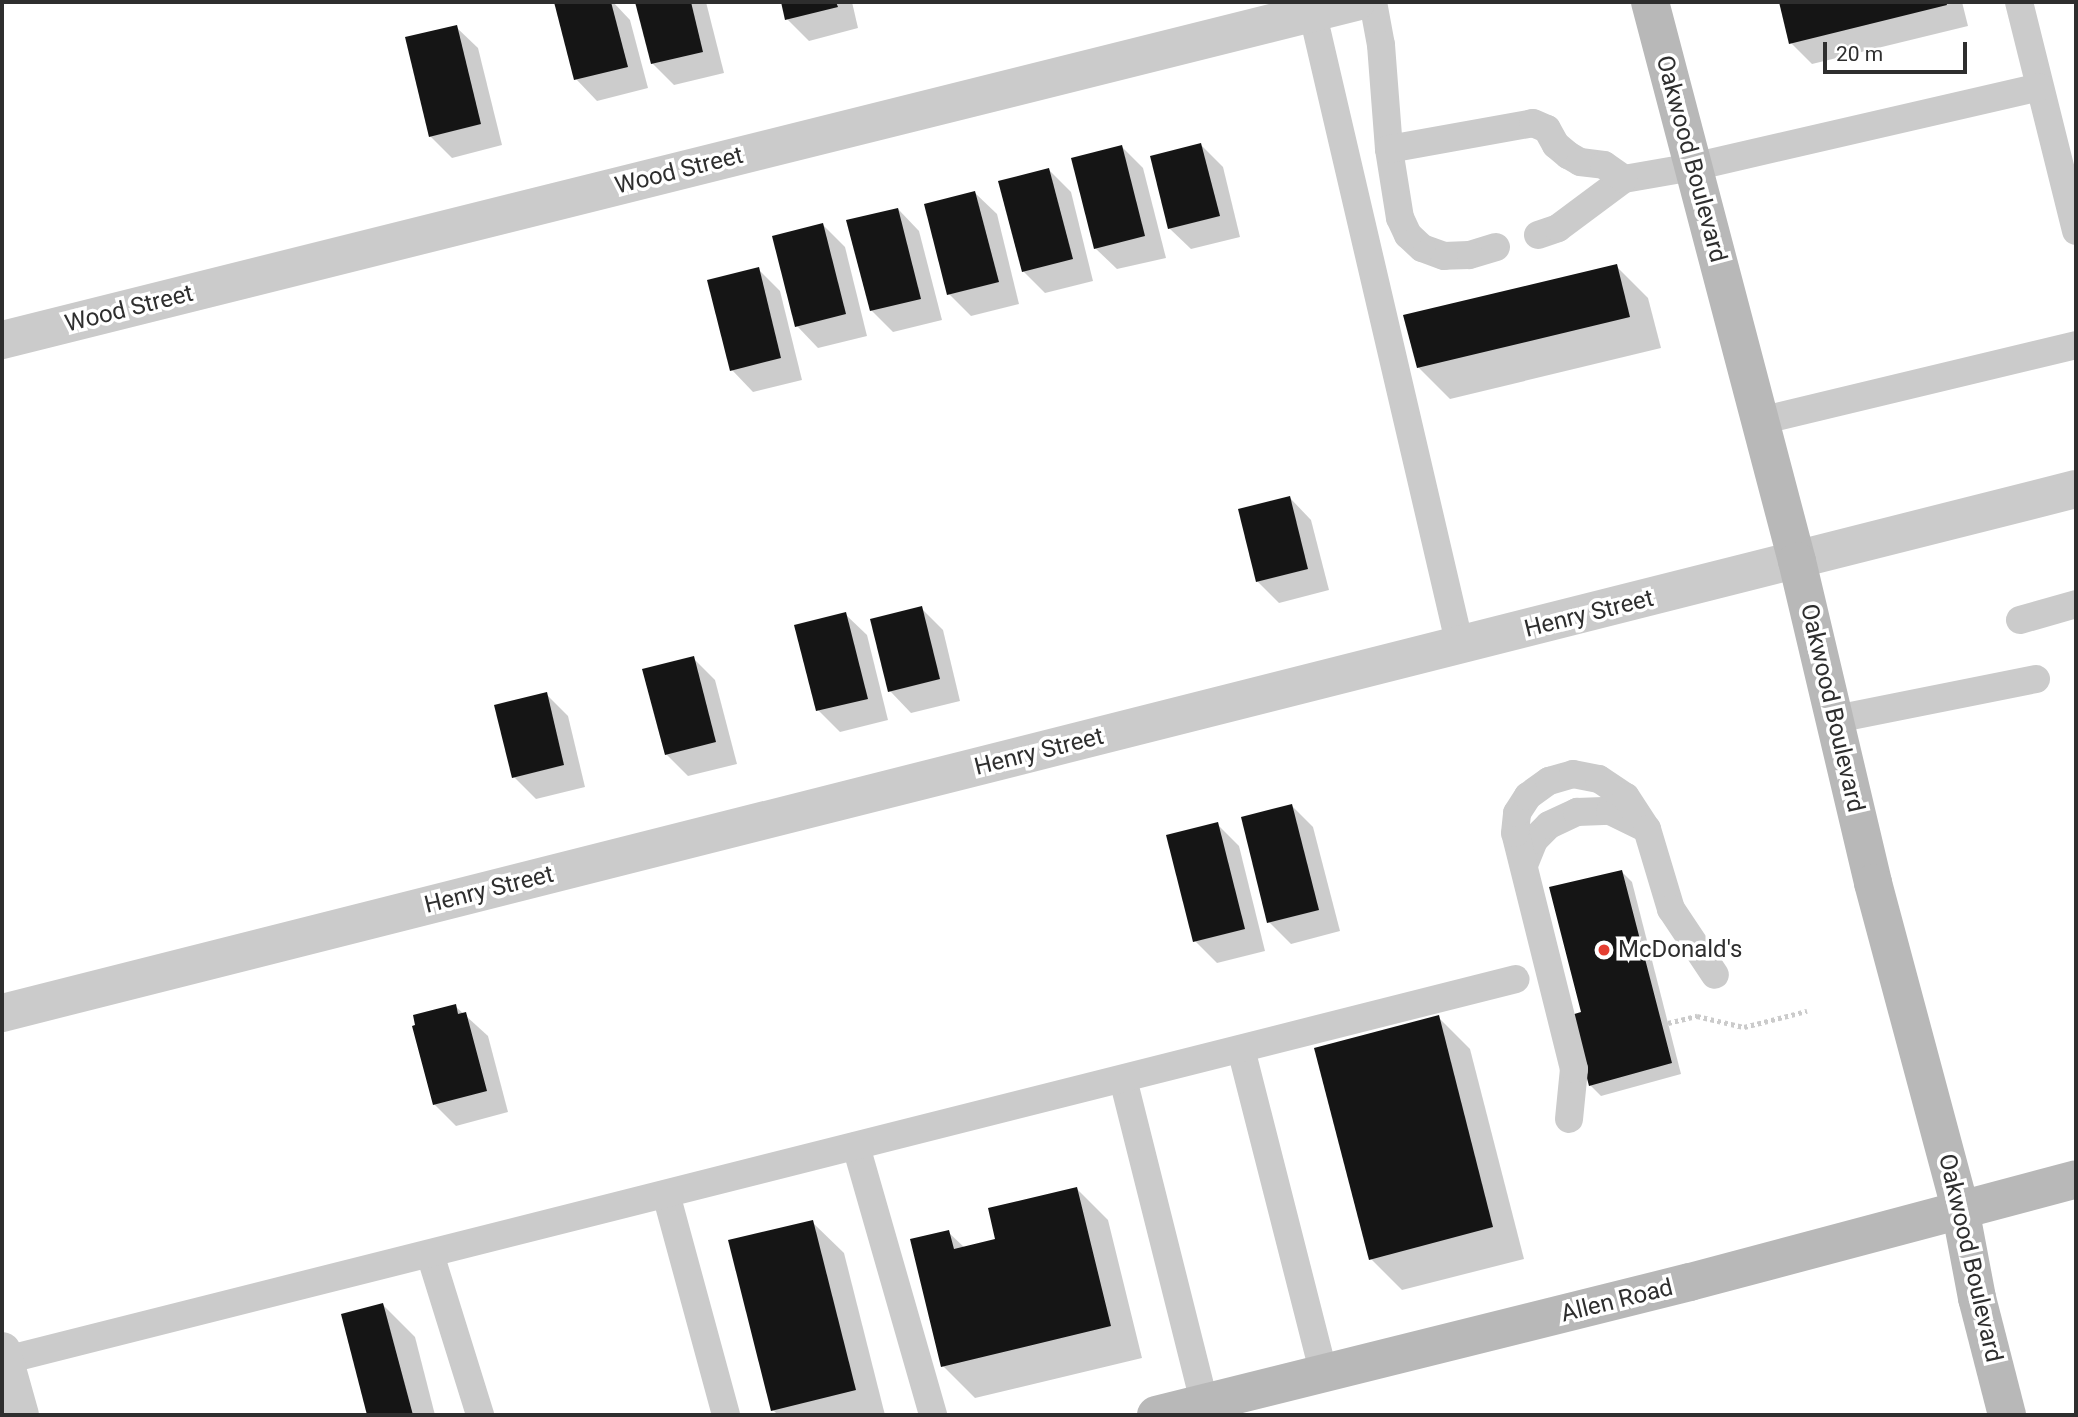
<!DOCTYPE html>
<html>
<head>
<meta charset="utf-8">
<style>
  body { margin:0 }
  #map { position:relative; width:2078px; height:1417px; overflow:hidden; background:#fff; font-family:Roboto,sans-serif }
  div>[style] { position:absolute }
  .shadow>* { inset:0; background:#0003 }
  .building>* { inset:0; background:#151515 }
  .path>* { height:4.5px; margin-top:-2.25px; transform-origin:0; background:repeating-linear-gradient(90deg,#cbcbcb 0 3.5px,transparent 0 7px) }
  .service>* { height:28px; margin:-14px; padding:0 14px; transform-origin:14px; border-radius:14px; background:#cbcbcb }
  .minor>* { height:38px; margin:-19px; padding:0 19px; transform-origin:19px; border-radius:19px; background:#cbcbcb }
  .secondary>* { height:38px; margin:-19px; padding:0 19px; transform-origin:19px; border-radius:19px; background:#b8b8b8 }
  .dots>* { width:19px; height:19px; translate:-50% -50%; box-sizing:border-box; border:4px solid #fff; border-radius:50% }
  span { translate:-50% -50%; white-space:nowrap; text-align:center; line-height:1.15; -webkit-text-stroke:7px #fff; paint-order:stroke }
  .street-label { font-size:24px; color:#2e2e2e }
  .poi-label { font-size:24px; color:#2e2e2e }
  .left { translate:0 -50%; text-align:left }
  .frame { position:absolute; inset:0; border:4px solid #2e2e2e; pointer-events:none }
  .scale { position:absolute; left:1823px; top:42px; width:144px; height:32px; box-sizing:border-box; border:4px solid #2e2e2e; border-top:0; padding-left:9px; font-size:21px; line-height:24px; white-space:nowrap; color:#2e2e2e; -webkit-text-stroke:5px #fff; paint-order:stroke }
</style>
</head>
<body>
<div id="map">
  <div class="shadow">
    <div style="clip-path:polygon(555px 2px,613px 2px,630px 20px,648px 88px,597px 101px,576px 79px)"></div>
    <div style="clip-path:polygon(637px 2px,706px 2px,724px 73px,674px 85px,652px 63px)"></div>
    <div style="clip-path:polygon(783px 2px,852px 2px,858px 28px,809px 41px,787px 19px)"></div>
    <div style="clip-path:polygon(1781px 2px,1962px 2px,1968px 26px,1812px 64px,1791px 43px)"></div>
    <div style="clip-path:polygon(456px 27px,478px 48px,502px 145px,452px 158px,430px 136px)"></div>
    <div style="clip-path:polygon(1201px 145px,1223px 167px,1240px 237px,1191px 249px,1169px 228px)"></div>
    <div style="clip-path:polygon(1122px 147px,1143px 168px,1166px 258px,1117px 269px,1095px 248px)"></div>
    <div style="clip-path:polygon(1049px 170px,1071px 192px,1093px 281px,1045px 293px,1023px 271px)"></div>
    <div style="clip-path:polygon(975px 193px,997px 214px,1019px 304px,971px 316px,949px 294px)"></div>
    <div style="clip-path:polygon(898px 209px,919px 231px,942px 320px,893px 332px,871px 310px)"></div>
    <div style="clip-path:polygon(823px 225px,845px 247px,867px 336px,818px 348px,797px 326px)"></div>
    <div style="clip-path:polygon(1616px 266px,1648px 298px,1661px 348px,1450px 399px,1418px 367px)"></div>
    <div style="clip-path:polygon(758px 269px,780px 291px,802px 380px,753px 392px,732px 370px)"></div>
    <div style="clip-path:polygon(1290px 498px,1311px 520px,1329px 590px,1279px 603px,1257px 581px)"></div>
    <div style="clip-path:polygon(921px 608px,943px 630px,960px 701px,911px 713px,890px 691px)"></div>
    <div style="clip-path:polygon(845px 614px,867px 635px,888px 720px,840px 732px,818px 710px)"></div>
    <div style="clip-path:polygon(693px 658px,715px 680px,737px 764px,688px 776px,666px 754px)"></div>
    <div style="clip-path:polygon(546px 694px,568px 716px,585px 787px,536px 799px,514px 777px)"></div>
    <div style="clip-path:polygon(1292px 806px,1313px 827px,1340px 931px,1291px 944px,1269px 922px)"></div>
    <div style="clip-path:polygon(1217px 824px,1239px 846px,1265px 951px,1217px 963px,1195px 941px)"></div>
    <div style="clip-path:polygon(1621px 871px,1632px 882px,1681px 1074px,1601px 1096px,1590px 1085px,1583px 1013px)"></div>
    <div style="clip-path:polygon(455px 1006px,488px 1036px,508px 1112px,456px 1126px,434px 1104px)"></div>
    <div style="clip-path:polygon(1438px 1017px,1470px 1049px,1524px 1259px,1402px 1290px,1371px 1259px)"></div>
    <div style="clip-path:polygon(1076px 1188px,1108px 1220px,1142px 1358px,975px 1398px,943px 1366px,948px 1232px,965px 1248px,998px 1240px)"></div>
    <div style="clip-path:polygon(812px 1222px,844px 1253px,885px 1415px,778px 1415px,773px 1410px)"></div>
    <div style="clip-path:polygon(383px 1305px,415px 1337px,435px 1415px,369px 1415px,343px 1316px)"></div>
  </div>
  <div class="building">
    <div style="clip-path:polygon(554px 2px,611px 2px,628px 67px,574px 80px)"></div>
    <div style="clip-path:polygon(635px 2px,691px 2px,703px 52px,651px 64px)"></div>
    <div style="clip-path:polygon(781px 2px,836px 2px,838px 7px,785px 20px)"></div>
    <div style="clip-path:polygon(1779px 2px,1946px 2px,1947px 5px,1789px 44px)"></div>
    <div style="clip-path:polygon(457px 25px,481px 124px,429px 137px,405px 37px)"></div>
    <div style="clip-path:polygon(1201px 143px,1220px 216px,1168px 229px,1150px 156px)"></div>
    <div style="clip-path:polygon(1122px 145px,1145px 236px,1094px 249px,1071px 158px)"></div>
    <div style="clip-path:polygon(1049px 168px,1073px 259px,1022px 272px,998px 181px)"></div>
    <div style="clip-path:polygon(975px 191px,999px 282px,947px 295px,924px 204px)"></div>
    <div style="clip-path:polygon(898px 208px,921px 299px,870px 311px,846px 220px)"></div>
    <div style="clip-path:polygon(823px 223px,846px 314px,795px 327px,772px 236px)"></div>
    <div style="clip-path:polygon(1617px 264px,1630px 317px,1417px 368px,1403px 315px)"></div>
    <div style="clip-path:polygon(759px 267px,781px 358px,730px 371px,707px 280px)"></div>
    <div style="clip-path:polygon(1290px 496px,1308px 569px,1256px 582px,1238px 509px)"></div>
    <div style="clip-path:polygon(922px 606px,940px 679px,888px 692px,870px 619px)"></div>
    <div style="clip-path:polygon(846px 612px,868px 699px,816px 711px,794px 625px)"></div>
    <div style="clip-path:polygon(694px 656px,716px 742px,665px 755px,642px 669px)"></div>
    <div style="clip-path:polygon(547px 692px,564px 765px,512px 778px,494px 705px)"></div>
    <div style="clip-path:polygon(1292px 804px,1319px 910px,1267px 923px,1241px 817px)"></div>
    <div style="clip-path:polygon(1218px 822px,1245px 929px,1193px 942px,1166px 835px)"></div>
    <div style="clip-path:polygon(1622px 870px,1672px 1063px,1589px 1086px,1571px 1015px,1581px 1012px,1549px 887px)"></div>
    <div style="clip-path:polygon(456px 1004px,458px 1014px,466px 1012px,487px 1091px,433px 1105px,412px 1026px,415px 1025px,413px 1015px)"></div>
    <div style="clip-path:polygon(1439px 1015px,1493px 1227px,1369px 1260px,1314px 1048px)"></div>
    <div style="clip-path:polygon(1077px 1187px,1111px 1326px,941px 1367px,910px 1239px,949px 1230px,954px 1249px,995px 1239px,988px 1208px)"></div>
    <div style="clip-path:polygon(813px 1220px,856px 1390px,771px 1411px,728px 1240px)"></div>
    <div style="clip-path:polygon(383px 1303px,413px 1415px,367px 1415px,341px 1314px)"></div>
  </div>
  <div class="path">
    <div style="left:1668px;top:1023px;width:30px;rotate:-14deg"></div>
    <div style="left:1697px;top:1016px;width:48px;rotate:13.2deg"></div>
    <div style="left:1744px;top:1027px;width:65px;rotate:-14.3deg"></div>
  </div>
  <div class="service">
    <div style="left:1310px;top:2px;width:661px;rotate:76.89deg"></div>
    <div style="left:1373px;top:2px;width:44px;rotate:79.5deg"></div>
    <div style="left:1381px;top:45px;width:104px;rotate:85.6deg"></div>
    <div style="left:2019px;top:2px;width:236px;rotate:76deg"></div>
    <div style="left:1538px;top:235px;width:21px;rotate:-19deg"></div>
    <div style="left:1558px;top:228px;width:82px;rotate:-36.6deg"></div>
    <div style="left:1624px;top:179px;width:70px;rotate:-9.9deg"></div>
    <div style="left:1693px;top:167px;width:355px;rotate:-13deg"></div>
    <div style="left:1496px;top:247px;width:28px;rotate:163deg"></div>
    <div style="left:1469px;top:255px;width:25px;rotate:178deg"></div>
    <div style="left:1444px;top:256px;width:23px;rotate:-160deg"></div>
    <div style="left:1422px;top:248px;width:19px;rotate:-137deg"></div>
    <div style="left:1408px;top:235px;width:19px;rotate:-115deg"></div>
    <div style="left:1400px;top:218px;width:70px;rotate:-99.1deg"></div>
    <div style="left:1389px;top:149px;width:146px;rotate:-10.2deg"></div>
    <div style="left:1533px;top:123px;width:15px;rotate:23deg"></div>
    <div style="left:1547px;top:129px;width:18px;rotate:61deg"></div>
    <div style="left:1556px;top:145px;width:16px;rotate:40deg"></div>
    <div style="left:1568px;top:155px;width:14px;rotate:30deg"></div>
    <div style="left:1580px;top:162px;width:24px;rotate:7deg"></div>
    <div style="left:1604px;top:165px;width:24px;rotate:35deg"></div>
    <div style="left:1760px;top:421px;width:325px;rotate:-13.5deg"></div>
    <div style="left:2020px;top:620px;width:58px;rotate:-15.9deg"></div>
    <div style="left:1836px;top:719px;width:204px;rotate:-11.3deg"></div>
    <div style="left:1524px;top:865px;width:27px;rotate:-68deg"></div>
    <div style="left:1534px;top:840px;width:21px;rotate:-45deg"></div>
    <div style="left:1549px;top:825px;width:31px;rotate:-25deg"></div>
    <div style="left:1577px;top:812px;width:33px;rotate:-2deg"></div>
    <div style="left:1610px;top:811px;width:41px;rotate:25.9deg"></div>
    <div style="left:1241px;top:1049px;width:335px;rotate:75.7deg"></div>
    <div style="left:1123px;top:1079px;width:333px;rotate:75.9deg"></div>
    <div style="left:1569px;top:1119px;width:50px;rotate:-84.3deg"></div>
    <div style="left:1574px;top:1069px;width:243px;rotate:-104deg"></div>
    <div style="left:1515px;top:833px;width:20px;rotate:-84deg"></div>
    <div style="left:1517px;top:813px;width:20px;rotate:-57deg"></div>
    <div style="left:1528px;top:796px;width:26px;rotate:-36deg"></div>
    <div style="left:1549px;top:781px;width:25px;rotate:-16deg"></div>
    <div style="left:1573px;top:774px;width:26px;rotate:11deg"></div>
    <div style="left:1599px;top:779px;width:32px;rotate:34deg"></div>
    <div style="left:1626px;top:797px;width:38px;rotate:57deg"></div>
    <div style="left:1647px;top:829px;width:84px;rotate:73.3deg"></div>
    <div style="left:1671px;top:909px;width:79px;rotate:56.3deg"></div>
    <div style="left:856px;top:1146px;width:280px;rotate:74deg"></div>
    <div style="left:666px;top:1194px;width:229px;rotate:74.8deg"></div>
    <div style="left:430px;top:1254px;width:169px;rotate:72.7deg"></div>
    <div style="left:2px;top:1361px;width:1561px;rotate:-14.16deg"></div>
  </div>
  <div class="minor">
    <div style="left:2px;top:340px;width:1396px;rotate:-14.02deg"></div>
    <div style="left:2px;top:1013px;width:2139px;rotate:-14.18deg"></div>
    <div style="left:2px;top:1351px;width:66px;rotate:74.3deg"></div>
  </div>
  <div class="secondary">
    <div style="left:1650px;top:2px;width:578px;rotate:75.27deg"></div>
    <div style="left:1797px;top:561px;width:331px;rotate:76.7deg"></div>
    <div style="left:1873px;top:883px;width:336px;rotate:75deg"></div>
    <div style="left:1960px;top:1208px;width:92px;rotate:79.3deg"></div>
    <div style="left:1977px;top:1298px;width:121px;rotate:75.6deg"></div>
    <div style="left:1156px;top:1415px;width:550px;rotate:-13.99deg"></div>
    <div style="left:1690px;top:1282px;width:400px;rotate:-14.9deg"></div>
  </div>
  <div class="dots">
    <div style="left:1604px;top:950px;background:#e43e32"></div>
  </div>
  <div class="street-label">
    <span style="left:1691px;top:159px;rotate:75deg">Oakwood Boulevard</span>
    <span style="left:679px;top:171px;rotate:-14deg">Wood Street</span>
    <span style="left:129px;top:309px;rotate:-14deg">Wood Street</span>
    <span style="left:1589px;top:614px;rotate:-14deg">Henry Street</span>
    <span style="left:1832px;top:708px;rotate:77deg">Oakwood Boulevard</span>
    <span style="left:1039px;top:752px;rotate:-14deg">Henry Street</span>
    <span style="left:489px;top:890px;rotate:-14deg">Henry Street</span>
    <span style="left:1970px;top:1258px;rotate:77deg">Oakwood Boulevard</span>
    <span style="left:1617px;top:1301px;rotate:-14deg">Allen Road</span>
  </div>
  <div class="poi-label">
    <span class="left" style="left:1618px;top:950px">McDonald's</span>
  </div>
  <div class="frame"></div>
  <div class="scale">20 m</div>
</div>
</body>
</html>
